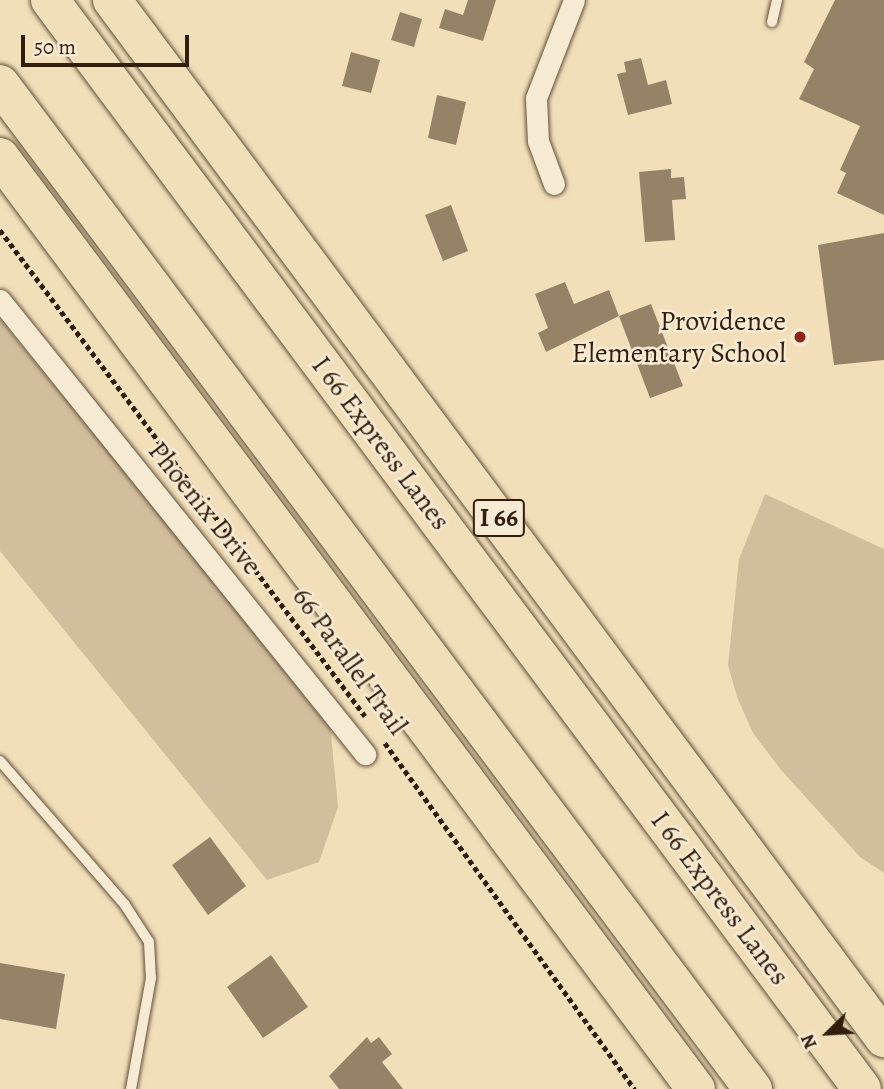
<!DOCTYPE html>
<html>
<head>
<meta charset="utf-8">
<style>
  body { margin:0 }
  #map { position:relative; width:884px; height:1089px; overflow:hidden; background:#f2dfba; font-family:Alegreya,serif }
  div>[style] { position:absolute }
  .green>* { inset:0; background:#d2be9d }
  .building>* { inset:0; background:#968267 }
  .path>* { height:4.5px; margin-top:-2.25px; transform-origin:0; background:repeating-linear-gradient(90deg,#331e0d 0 5px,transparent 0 8.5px) }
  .roads { filter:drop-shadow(0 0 2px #634e38) drop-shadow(0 0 2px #634e38) }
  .service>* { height:10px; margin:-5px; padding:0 5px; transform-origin:5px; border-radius:5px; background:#f7ead2 }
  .minor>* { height:21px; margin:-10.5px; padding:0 10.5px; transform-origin:10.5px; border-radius:10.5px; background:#f7ead2 }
  .motorway>* { height:38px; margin:-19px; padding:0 19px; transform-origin:19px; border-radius:19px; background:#f2dfba }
  .dots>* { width:19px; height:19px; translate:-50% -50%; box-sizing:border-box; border:4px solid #f7ead2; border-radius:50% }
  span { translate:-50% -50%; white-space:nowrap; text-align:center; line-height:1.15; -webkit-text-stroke:5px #f7ead2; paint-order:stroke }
  .shield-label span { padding:2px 5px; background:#f7ead2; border:2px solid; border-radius:5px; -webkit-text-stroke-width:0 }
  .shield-label { font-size:26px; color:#331e0d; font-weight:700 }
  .poi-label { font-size:28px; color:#331e0d }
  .right { translate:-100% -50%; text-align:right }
  .street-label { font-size:28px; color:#331e0d }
  .north { position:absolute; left:793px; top:998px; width:70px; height:70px; -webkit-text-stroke:5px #f7ead2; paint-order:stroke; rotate:246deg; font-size:19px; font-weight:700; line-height:28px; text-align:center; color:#331e0d }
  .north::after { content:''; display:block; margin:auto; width:24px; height:32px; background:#331e0d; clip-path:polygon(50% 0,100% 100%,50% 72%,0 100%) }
  .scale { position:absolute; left:21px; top:35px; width:168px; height:32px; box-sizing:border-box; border:4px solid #331e0d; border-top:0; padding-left:9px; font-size:21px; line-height:24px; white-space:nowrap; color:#331e0d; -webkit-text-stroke:5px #f7ead2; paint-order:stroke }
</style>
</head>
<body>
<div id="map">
  <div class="green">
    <div style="clip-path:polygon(0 319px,330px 723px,338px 807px,319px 862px,267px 880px,0 551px)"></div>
    <div style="clip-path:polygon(765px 494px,884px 549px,884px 873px,860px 857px,781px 770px,753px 733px,737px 697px,728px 665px,739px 559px)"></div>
  </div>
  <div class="building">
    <div style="clip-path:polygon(468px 0,496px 0,483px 41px,439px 28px,445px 9px,463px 15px)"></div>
    <div style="clip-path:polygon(835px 0,884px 0,884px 215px,837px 193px,846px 173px,840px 170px,860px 126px,799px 99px,814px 69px,804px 62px)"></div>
    <div style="clip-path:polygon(400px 12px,422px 19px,414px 47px,391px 40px)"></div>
    <div style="clip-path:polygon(351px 52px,380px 60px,371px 93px,342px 86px)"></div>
    <div style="clip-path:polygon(641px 58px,648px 85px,666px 80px,672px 104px,628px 115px,617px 74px,626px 72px,624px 62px)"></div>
    <div style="clip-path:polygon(437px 95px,466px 102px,456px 145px,428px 138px)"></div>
    <div style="clip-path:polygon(671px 169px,671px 178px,684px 177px,686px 199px,672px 200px,675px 240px,645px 242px,639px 172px)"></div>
    <div style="clip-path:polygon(451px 205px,468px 251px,443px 261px,425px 215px)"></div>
    <div style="clip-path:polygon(884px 233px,884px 360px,834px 365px,818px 245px)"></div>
    <div style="clip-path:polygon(565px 282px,574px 304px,609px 290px,619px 316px,546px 352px,538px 333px,548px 328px,535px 294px)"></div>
    <div style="clip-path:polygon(651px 304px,683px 386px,650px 398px,619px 316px)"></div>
    <div style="clip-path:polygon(210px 837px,246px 886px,208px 915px,172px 865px)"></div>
    <div style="clip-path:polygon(271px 955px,308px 1007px,263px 1038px,227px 987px)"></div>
    <div style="clip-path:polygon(0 963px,65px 974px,56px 1029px,0 1019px)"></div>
    <div style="clip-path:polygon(367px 1037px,371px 1043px,379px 1037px,392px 1054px,382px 1062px,403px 1089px,339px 1089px,329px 1076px)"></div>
  </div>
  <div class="path">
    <div style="left:0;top:230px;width:608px;rotate:53.09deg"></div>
    <div style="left:385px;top:743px;width:427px;rotate:54.2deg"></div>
  </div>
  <div class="roads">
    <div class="service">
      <div style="left:772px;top:22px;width:23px;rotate:-77deg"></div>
      <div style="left:0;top:761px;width:191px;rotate:49deg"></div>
      <div style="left:125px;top:905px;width:44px;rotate:57deg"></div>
      <div style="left:149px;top:942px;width:36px;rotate:87deg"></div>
      <div style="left:151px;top:978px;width:113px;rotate:100.2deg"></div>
    </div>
    <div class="minor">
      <div style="left:554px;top:184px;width:46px;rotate:-110.4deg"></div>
      <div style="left:538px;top:141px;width:43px;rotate:-92.7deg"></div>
      <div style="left:536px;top:98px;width:105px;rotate:-68.8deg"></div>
      <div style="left:0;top:300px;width:583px;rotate:51.2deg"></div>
    </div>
    <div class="motorway">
      <div style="left:50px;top:0;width:1358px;rotate:53.29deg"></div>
      <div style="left:112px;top:0;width:1294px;rotate:53.36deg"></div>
      <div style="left:0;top:84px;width:1256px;rotate:53.16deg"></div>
      <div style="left:0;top:157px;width:1163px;rotate:53.25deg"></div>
    </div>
  </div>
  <div class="dots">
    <div style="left:800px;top:337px;background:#8f2418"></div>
  </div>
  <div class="shield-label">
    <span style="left:499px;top:518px">I 66</span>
  </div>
  <div class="poi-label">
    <span class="right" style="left:786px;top:337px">Providence<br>Elementary School</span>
  </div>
  <div class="street-label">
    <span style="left:381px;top:443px;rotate:53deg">I 66 Express Lanes</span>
    <span style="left:205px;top:508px;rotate:51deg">Phoenix Drive</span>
    <span style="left:350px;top:661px;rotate:54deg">66 Parallel Trail</span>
    <span style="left:720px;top:898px;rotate:53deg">I 66 Express Lanes</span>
  </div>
  <div class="north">N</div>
  <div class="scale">50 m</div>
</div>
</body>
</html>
